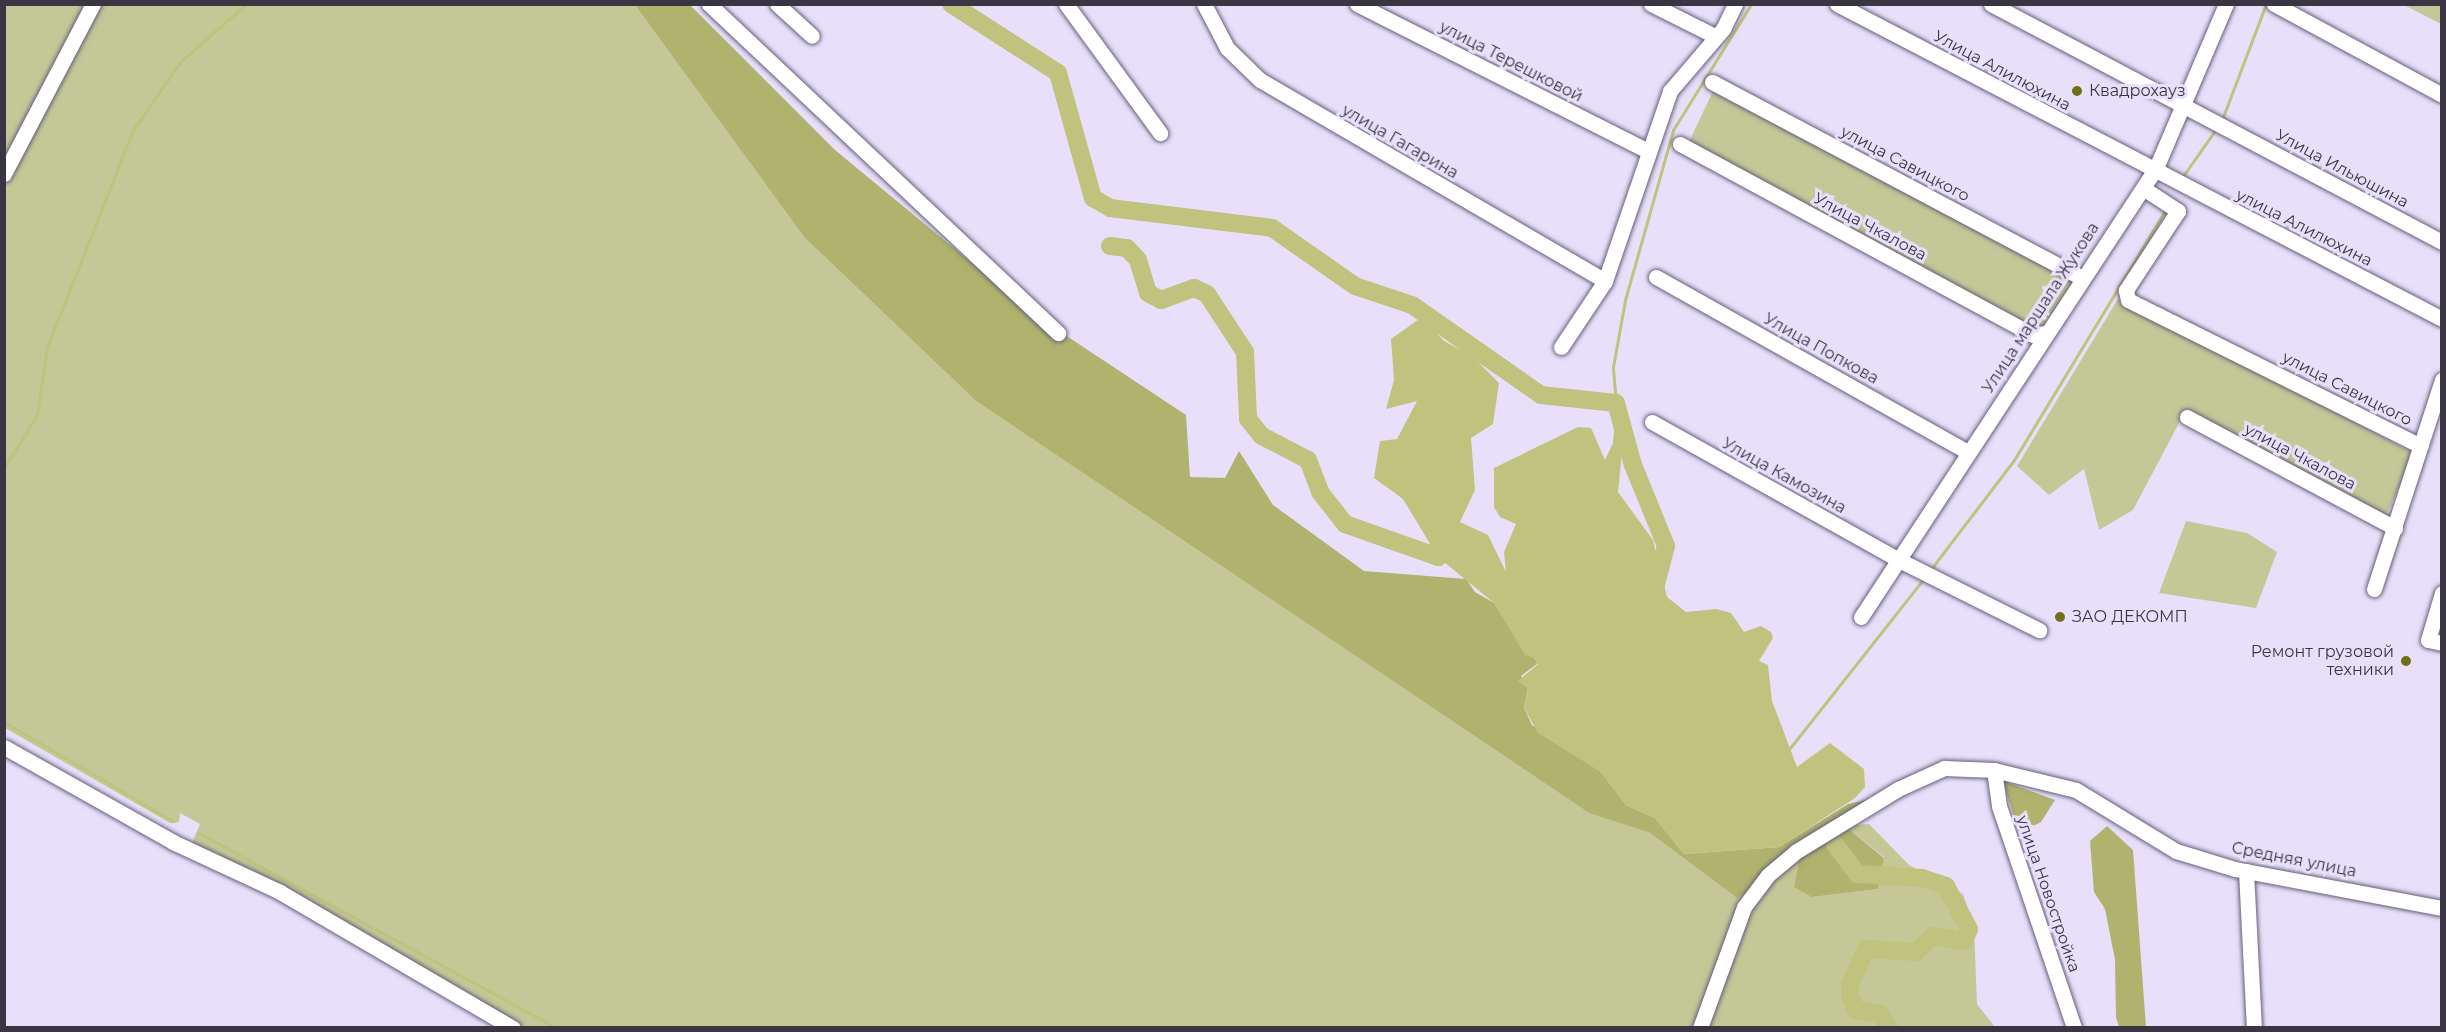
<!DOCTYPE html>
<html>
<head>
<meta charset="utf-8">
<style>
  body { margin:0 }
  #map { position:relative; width:2446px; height:1032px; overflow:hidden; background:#e8e0fa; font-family:Montserrat,sans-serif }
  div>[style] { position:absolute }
  .green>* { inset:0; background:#c4c897 }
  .forest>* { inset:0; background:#afb36d }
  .water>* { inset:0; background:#bfc37d }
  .stream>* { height:3px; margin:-1.5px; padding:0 1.5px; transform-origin:1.5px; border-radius:1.5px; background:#bfc37d }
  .river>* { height:18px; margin:-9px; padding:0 9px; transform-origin:9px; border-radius:9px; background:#bfc37d }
  .roads { filter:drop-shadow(0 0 2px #675e7a) drop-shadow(0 0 2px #675e7a) }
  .minor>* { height:15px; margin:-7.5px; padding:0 7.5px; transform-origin:7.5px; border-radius:7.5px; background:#fff }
  .dots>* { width:16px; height:16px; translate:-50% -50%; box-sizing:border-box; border:3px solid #e8e0fa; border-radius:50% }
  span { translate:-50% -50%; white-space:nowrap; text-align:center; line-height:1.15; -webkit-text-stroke:6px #e8e0fa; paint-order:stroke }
  .street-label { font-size:16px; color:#3a3542 }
  .poi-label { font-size:16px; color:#3a3542 }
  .left { translate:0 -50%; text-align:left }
  .right { translate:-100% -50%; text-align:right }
  .frame { position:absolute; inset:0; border:6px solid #3a3542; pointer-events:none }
</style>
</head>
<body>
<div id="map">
  <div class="green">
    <div style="clip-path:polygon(5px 5px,635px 5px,804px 237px,976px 401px,1589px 813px,1650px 833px,1737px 898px,1761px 877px,1800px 856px,1812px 897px,1878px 889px,1884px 857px,1845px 826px,1869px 824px,1909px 865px,1963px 894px,1974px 927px,1977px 1004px,1995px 1027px,522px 1027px,192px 843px,200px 824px,180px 813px,179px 822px,170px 823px,5px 728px)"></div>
    <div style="clip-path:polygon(2404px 5px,2441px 5px,2441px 25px,2441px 24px)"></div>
    <div style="clip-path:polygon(1713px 91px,2071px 278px,2073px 285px,2045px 326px,2028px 329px,1689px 142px)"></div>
    <div style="clip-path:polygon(2118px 299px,2415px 454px,2385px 517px,2186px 410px,2133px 510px,2099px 530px,2084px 469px,2049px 495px,2017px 466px)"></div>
    <div style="clip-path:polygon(2186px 521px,2247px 533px,2277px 552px,2256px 608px,2159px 593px)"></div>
  </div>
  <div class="forest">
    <div style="clip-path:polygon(635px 5px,690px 5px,835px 150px,984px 273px,1041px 319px,1186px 415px,1190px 477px,1225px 478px,1239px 451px,1273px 505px,1364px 571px,1466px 579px,1475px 592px,1494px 603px,1538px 663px,1521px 676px,1528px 688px,1524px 708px,1532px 725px,1601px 772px,1626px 805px,1655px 818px,1684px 854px,1779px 847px,1848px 804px,1874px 798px,1737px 898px,1650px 833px,1589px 813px,976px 401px,804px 237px)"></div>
    <div style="clip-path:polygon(2003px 781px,2055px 800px,2041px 822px,2019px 833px)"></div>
    <div style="clip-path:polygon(1845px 826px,1884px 858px,1878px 889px,1812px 897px,1794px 887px,1800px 856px)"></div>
    <div style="clip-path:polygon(2107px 826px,2133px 850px,2146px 1027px,2119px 1027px,2116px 1017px,2115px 960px,2105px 909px,2094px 892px,2090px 841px)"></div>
  </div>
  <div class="water">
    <div style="clip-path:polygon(1422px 317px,1444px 341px,1472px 356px,1499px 383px,1493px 424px,1471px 438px,1475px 490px,1460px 522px,1488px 535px,1506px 572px,1504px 552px,1516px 524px,1500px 517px,1494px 507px,1494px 468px,1578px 427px,1591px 428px,1605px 460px,1613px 443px,1616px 403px,1623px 442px,1618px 492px,1653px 540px,1667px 597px,1686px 612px,1716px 609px,1731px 613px,1744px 632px,1761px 626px,1771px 632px,1773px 638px,1759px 661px,1768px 665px,1772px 701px,1797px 767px,1830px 743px,1864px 769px,1865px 787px,1855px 798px,1779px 847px,1684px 854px,1655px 818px,1626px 805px,1601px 772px,1538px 733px,1524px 708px,1528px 689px,1518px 681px,1538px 664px,1535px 658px,1525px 655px,1494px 603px,1438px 557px,1403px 499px,1374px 478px,1380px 441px,1397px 439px,1417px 401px,1386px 409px,1394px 380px,1391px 339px)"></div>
  </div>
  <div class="stream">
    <div style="left:2223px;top:117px;width:121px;rotate:-69.2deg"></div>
    <div style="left:2183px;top:176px;width:57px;rotate:-54.9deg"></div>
    <div style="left:1616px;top:403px;width:36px;rotate:-95deg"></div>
    <div style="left:1613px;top:367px;width:68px;rotate:-79.8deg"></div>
    <div style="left:1625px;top:300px;width:177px;rotate:-74.2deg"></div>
    <div style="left:1673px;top:130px;width:148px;rotate:-58.2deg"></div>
    <div style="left:4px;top:468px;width:62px;rotate:-58.1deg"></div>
    <div style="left:37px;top:415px;width:69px;rotate:-81.6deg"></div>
    <div style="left:47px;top:347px;width:233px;rotate:-68.4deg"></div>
    <div style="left:133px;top:130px;width:83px;rotate:-55.3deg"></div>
    <div style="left:180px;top:62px;width:88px;rotate:-41.3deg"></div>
    <div style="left:1931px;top:569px;width:137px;rotate:-52.7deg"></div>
    <div style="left:2014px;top:460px;width:293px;rotate:-58.8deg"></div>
    <div style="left:4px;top:722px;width:196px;rotate:30.4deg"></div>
    <div style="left:1790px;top:748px;width:218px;rotate:-51.7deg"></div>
    <div style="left:199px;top:833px;width:408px;rotate:28.6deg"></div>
  </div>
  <div class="river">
    <div style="left:951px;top:4px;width:127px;rotate:32.8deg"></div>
    <div style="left:1058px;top:73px;width:130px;rotate:74.4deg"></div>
    <div style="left:1093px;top:198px;width:20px;rotate:30deg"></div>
    <div style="left:1110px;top:208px;width:163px;rotate:7deg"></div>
    <div style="left:1272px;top:228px;width:101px;rotate:34.9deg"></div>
    <div style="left:1355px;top:286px;width:60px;rotate:18.4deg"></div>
    <div style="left:1412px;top:305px;width:157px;rotate:34.9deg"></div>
    <div style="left:1541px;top:395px;width:75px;rotate:6.1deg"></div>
    <div style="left:1616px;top:403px;width:64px;rotate:74.7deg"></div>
    <div style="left:1633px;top:465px;width:87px;rotate:67.8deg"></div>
    <div style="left:1666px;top:546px;width:43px;rotate:104.7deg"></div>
    <div style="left:1110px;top:246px;width:17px;rotate:7deg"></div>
    <div style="left:1127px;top:248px;width:16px;rotate:47deg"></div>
    <div style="left:1138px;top:260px;width:34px;rotate:73deg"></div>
    <div style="left:1148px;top:293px;width:15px;rotate:28deg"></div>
    <div style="left:1161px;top:300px;width:35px;rotate:-20deg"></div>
    <div style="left:1194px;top:288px;width:14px;rotate:25deg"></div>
    <div style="left:1207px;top:294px;width:69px;rotate:56.8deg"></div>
    <div style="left:1245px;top:352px;width:67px;rotate:87.4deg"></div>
    <div style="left:1248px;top:419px;width:22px;rotate:51deg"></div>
    <div style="left:1262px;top:436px;width:52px;rotate:27.6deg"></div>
    <div style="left:1308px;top:460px;width:34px;rotate:69deg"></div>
    <div style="left:1320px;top:492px;width:41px;rotate:52deg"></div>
    <div style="left:1345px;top:524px;width:99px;rotate:19.5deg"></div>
    <div style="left:1438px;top:557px;width:23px;rotate:-41deg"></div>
    <div style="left:1834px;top:843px;width:39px;rotate:53deg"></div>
    <div style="left:1857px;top:874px;width:65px;rotate:3.5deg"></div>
    <div style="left:1922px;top:878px;width:25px;rotate:18deg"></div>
    <div style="left:1946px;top:886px;width:49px;rotate:61.9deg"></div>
    <div style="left:1969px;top:929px;width:13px;rotate:113deg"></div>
    <div style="left:1964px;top:941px;width:32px;rotate:-171deg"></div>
    <div style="left:1932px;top:936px;width:23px;rotate:135deg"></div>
    <div style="left:1916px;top:952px;width:50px;rotate:-176.6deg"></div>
    <div style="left:1866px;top:949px;width:38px;rotate:115deg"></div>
    <div style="left:1850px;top:983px;width:13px;rotate:90deg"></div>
    <div style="left:1850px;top:996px;width:15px;rotate:67deg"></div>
    <div style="left:1856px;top:1010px;width:24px;rotate:9deg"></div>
    <div style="left:1880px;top:1014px;width:17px;rotate:57deg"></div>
  </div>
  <div class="roads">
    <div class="minor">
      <div style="left:709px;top:4px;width:480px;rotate:43.3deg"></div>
      <div style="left:777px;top:4px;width:47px;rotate:42.4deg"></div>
      <div style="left:1066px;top:4px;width:160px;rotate:53.9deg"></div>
      <div style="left:1204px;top:4px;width:50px;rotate:62.4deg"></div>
      <div style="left:1227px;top:48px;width:46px;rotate:44.1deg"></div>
      <div style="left:1260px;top:80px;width:399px;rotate:30.2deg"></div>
      <div style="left:1357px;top:4px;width:326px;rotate:26.8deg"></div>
      <div style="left:1651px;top:4px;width:72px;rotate:26.6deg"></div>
      <div style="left:1837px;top:4px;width:682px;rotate:27.5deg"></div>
      <div style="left:1991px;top:4px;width:510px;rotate:27.82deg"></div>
      <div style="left:2274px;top:4px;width:191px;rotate:28.4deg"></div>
      <div style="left:1712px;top:82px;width:417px;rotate:27.9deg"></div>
      <div style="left:1680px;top:144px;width:401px;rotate:28.4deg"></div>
      <div style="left:2033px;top:335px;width:12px;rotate:-9deg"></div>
      <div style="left:4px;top:174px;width:192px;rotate:-62.4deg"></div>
      <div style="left:2143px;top:188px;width:42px;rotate:33.3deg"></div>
      <div style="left:2178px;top:211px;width:95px;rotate:123.4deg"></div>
      <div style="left:2126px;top:290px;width:10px;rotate:79deg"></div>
      <div style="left:2128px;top:300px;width:327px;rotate:26.5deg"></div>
      <div style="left:1656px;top:277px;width:358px;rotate:29.3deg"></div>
      <div style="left:1561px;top:347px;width:79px;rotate:-56.3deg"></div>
      <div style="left:1605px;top:281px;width:201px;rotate:-71.1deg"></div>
      <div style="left:1670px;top:91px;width:82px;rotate:-49.5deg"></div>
      <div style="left:1723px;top:29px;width:28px;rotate:-64deg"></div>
      <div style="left:2187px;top:417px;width:236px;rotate:28.1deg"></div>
      <div style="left:1652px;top:422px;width:283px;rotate:29.2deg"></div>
      <div style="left:1899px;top:560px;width:157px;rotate:26.6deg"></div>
      <div style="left:2374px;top:589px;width:220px;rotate:-72deg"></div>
      <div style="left:2442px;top:593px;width:49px;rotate:106.6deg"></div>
      <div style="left:2428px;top:640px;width:14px;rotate:12deg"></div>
      <div style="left:1861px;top:617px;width:537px;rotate:-56.69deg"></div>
      <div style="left:2156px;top:168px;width:178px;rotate:-66.9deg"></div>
      <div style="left:4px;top:747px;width:194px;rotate:29.3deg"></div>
      <div style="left:173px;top:842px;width:118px;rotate:25deg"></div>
      <div style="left:280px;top:892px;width:270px;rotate:30.3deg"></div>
      <div style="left:1994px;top:770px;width:36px;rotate:82deg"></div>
      <div style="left:1999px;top:806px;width:234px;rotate:71.3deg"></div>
      <div style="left:2246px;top:871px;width:157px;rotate:87.1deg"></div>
      <div style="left:1700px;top:1028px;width:129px;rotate:-70deg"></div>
      <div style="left:1744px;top:907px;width:40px;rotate:-53deg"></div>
      <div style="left:1768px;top:875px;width:35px;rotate:-40deg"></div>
      <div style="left:1795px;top:852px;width:121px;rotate:-31.5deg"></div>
      <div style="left:1898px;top:789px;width:51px;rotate:-24.5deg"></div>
      <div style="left:1944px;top:768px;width:50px;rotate:2.3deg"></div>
      <div style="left:1994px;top:770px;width:84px;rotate:13.7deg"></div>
      <div style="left:2076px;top:790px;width:117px;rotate:31.4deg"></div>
      <div style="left:2176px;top:851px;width:62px;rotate:17deg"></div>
      <div style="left:2235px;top:869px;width:211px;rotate:10.7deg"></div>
    </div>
  </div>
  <div class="dots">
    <div style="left:2077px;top:91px;background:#6f7117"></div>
    <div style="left:2060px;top:617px;background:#6f7117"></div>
    <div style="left:2406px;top:661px;background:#6f7117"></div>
  </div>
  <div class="street-label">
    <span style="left:1511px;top:62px;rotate:27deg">улица Терешковой</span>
    <span style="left:2002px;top:71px;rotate:28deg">Улица Алилюхина</span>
    <span style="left:1400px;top:142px;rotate:30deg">улица Гагарина</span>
    <span style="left:1905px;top:164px;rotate:28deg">улица Савицкого</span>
    <span style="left:2342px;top:169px;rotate:28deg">Улица Ильюшина</span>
    <span style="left:1870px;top:227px;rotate:28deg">Улица Чкалова</span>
    <span style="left:2304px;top:228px;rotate:27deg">улица Алилюхина</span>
    <span style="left:2041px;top:308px;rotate:-57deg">Улица маршала Жукова</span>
    <span style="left:1821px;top:349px;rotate:29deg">Улица Попкова</span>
    <span style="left:2347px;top:389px;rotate:27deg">улица Савицкого</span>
    <span style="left:2300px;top:457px;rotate:28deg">улица Чкалова</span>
    <span style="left:1784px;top:476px;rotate:29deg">Улица Камозина</span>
    <span style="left:2294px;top:860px;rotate:11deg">Средняя улица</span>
    <span style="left:2048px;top:894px;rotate:71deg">улица Новостройка</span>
  </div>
  <div class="poi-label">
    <span class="left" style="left:2089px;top:91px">Квадрохауз</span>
    <span class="left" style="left:2072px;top:617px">ЗАО ДЕКОМП</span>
    <span class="right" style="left:2394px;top:661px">Ремонт грузовой<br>техники</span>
  </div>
  <div class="frame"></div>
</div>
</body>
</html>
